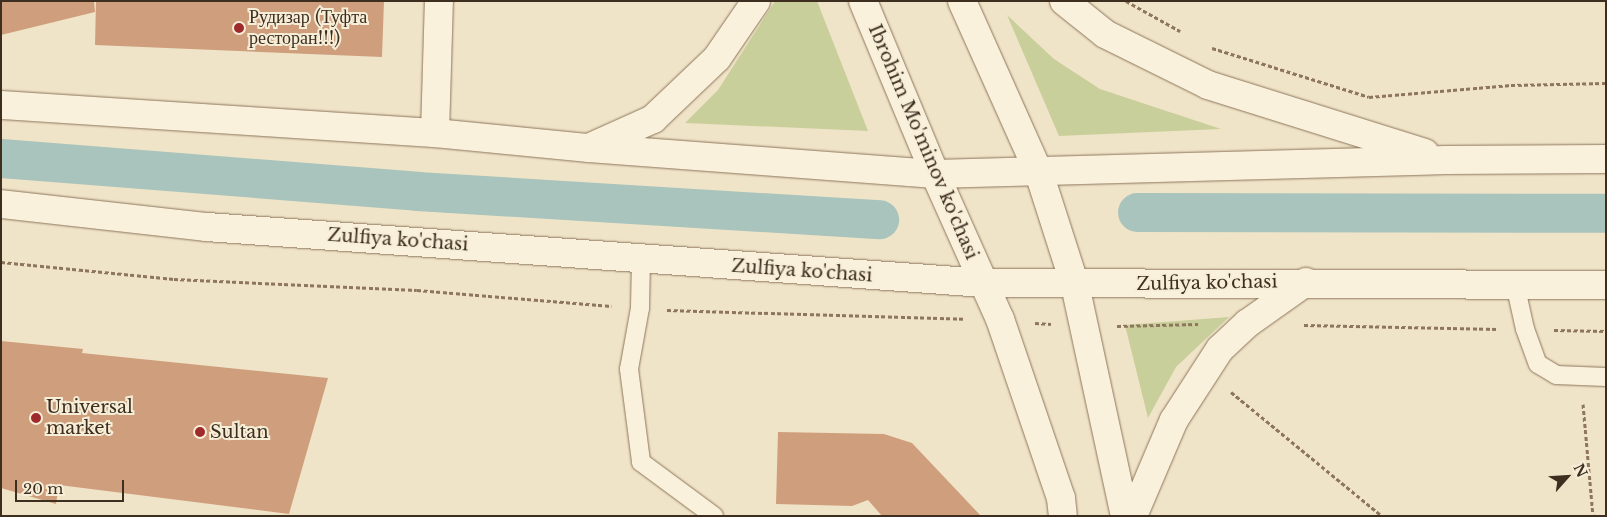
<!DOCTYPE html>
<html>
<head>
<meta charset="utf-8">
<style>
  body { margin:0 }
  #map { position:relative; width:1607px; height:517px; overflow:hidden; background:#f0e4c8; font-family:"Libre Baskerville",serif }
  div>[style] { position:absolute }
  .green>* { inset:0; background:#c9cf9b }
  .canal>* { height:39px; margin:-19.5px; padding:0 19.5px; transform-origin:19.5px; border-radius:19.5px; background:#a9c4bc }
  .building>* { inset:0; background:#cf9f7d }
  .path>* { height:3px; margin-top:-1.5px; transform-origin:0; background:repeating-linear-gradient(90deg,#8d765c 0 4px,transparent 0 6.5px) }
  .roads { filter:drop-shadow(0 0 1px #8d765c) drop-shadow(0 0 1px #8d765c) }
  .service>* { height:18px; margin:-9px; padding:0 9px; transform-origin:9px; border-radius:9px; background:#faf1dc }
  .minor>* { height:28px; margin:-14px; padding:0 14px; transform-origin:14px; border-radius:14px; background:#faf1dc }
  .secondary>* { height:28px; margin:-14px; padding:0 14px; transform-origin:14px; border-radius:14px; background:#faf1dc }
  .dots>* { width:14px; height:14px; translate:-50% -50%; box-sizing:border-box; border:2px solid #f7eed8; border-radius:50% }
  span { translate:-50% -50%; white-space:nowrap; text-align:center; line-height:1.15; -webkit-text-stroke:4px #f7eed8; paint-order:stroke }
  .poi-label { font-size:18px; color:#3d2e20 }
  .left { translate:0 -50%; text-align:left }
  .street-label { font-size:18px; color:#3d2e20 }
  .frame { position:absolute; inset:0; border:2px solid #3d2e20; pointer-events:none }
  .north { position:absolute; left:1542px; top:452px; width:50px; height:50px; -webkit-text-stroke:4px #f7eed8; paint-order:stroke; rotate:64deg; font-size:14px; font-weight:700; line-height:20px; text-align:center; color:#3d2e20 }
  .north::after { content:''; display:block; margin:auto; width:18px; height:22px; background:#3d2e20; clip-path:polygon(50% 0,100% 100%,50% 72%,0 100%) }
  .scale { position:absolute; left:15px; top:480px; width:109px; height:22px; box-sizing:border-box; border:2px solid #3d2e20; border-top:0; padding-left:6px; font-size:15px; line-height:18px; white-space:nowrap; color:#3d2e20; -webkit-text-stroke:4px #f7eed8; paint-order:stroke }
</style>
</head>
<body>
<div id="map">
  <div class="green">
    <div style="clip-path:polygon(775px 1px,817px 1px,868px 131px,685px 123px,718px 90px)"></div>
    <div style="clip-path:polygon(1007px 15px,1054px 59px,1100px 89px,1221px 129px,1059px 136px)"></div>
    <div style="clip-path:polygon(1229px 317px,1176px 367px,1148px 418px,1125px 325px)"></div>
  </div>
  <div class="canal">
    <div style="left:1px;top:158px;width:417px;rotate:4.5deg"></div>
    <div style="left:417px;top:191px;width:463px;rotate:3.5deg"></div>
    <div style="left:1137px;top:212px;width:469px;rotate:0.1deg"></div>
  </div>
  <div class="building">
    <div style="clip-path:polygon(1px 1px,94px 1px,95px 12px,1px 35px)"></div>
    <div style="clip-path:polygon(96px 1px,384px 1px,382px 57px,95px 45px)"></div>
    <div style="clip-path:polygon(1px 341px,83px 349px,82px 353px,328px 378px,289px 514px,59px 485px,56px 504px,1px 488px)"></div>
    <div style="clip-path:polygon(778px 432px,884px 434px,912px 443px,981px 516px,882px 516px,868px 500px,852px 506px,776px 504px)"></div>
  </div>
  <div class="path">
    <div style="left:1126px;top:1px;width:62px;rotate:29.1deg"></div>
    <div style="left:1212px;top:48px;width:164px;rotate:17.3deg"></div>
    <div style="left:1369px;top:97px;width:143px;rotate:-4.8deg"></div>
    <div style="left:1511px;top:85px;width:95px;rotate:-1.2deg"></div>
    <div style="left:1px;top:262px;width:174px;rotate:5.6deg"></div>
    <div style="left:174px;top:279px;width:243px;rotate:2.6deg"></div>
    <div style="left:417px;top:290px;width:195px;rotate:4.7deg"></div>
    <div style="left:667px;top:310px;width:297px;rotate:1.7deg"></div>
    <div style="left:1035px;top:323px;width:16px;rotate:4deg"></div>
    <div style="left:1304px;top:325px;width:194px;rotate:1.2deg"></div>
    <div style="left:1117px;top:326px;width:81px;rotate:-1.4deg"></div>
    <div style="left:1554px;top:330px;width:52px;rotate:1.1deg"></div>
    <div style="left:1231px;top:392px;width:195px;rotate:39.4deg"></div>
    <div style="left:1583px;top:404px;width:112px;rotate:84.9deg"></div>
  </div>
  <div class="roads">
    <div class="service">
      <div style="left:641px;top:260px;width:48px;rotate:91.2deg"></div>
      <div style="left:640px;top:308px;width:62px;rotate:100.2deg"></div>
      <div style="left:629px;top:369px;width:94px;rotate:82.6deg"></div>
      <div style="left:641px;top:462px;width:91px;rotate:36.5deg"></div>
      <div style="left:1515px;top:284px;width:46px;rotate:77.5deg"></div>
      <div style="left:1525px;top:329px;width:37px;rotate:70deg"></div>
      <div style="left:1538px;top:364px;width:21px;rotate:31deg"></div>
      <div style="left:1556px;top:375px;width:50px;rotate:2.3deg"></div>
    </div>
    <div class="minor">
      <div style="left:435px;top:133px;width:132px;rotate:-88.3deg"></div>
    </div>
    <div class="secondary">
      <div style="left:863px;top:1px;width:187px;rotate:67.4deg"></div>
      <div style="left:935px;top:174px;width:159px;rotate:65.9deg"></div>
      <div style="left:1000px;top:319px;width:189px;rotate:71.2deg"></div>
      <div style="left:1061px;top:498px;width:18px;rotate:84deg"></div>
      <div style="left:962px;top:1px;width:188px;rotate:65.9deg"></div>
      <div style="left:1039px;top:173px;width:118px;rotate:72.2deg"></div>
      <div style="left:1075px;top:285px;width:236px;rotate:77.8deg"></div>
      <div style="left:1064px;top:1px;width:53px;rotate:38.8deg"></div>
      <div style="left:1105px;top:34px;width:115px;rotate:26.3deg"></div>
      <div style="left:1208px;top:85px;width:227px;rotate:17.4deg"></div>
      <div style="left:1px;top:105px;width:435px;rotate:3.7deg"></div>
      <div style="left:435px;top:133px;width:155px;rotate:5.6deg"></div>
      <div style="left:589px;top:148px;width:347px;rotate:4.3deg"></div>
      <div style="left:935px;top:174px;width:511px;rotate:-1.57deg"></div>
      <div style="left:1446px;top:160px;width:160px;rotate:-0.4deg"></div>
      <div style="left:593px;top:146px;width:66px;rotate:-24.2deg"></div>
      <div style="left:653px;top:119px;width:88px;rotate:-43.6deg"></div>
      <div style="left:717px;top:58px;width:69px;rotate:-55.6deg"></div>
      <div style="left:1px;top:204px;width:207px;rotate:6.4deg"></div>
      <div style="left:207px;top:227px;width:779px;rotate:4.12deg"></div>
      <div style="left:984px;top:283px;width:622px;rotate:0.18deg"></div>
      <div style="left:1133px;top:516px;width:104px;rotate:-66.9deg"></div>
      <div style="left:1174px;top:420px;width:85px;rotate:-57.1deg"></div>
      <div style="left:1220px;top:349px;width:38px;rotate:-43deg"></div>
      <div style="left:1248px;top:323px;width:71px;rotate:-35.3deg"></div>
    </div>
  </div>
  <div class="dots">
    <div style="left:239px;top:28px;background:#9e2a2b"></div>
    <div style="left:36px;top:418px;background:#9e2a2b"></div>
    <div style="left:200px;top:432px;background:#9e2a2b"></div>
  </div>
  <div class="poi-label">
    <span class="left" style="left:249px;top:28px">Рудизар (Туфта<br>ресторан!!!)</span>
    <span class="left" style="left:46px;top:418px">Universal<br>market</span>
    <span class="left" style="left:210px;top:432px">Sultan</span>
  </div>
  <div class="street-label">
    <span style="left:923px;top:142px;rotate:67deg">Ibrohim Mo'minov ko'chasi</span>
    <span style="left:398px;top:240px;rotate:4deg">Zulfiya ko'chasi</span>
    <span style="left:802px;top:271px;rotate:4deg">Zulfiya ko'chasi</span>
    <span style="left:1207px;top:283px;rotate:-1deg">Zulfiya ko'chasi</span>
  </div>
  <div class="frame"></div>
  <div class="north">N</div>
  <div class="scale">20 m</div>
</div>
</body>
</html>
